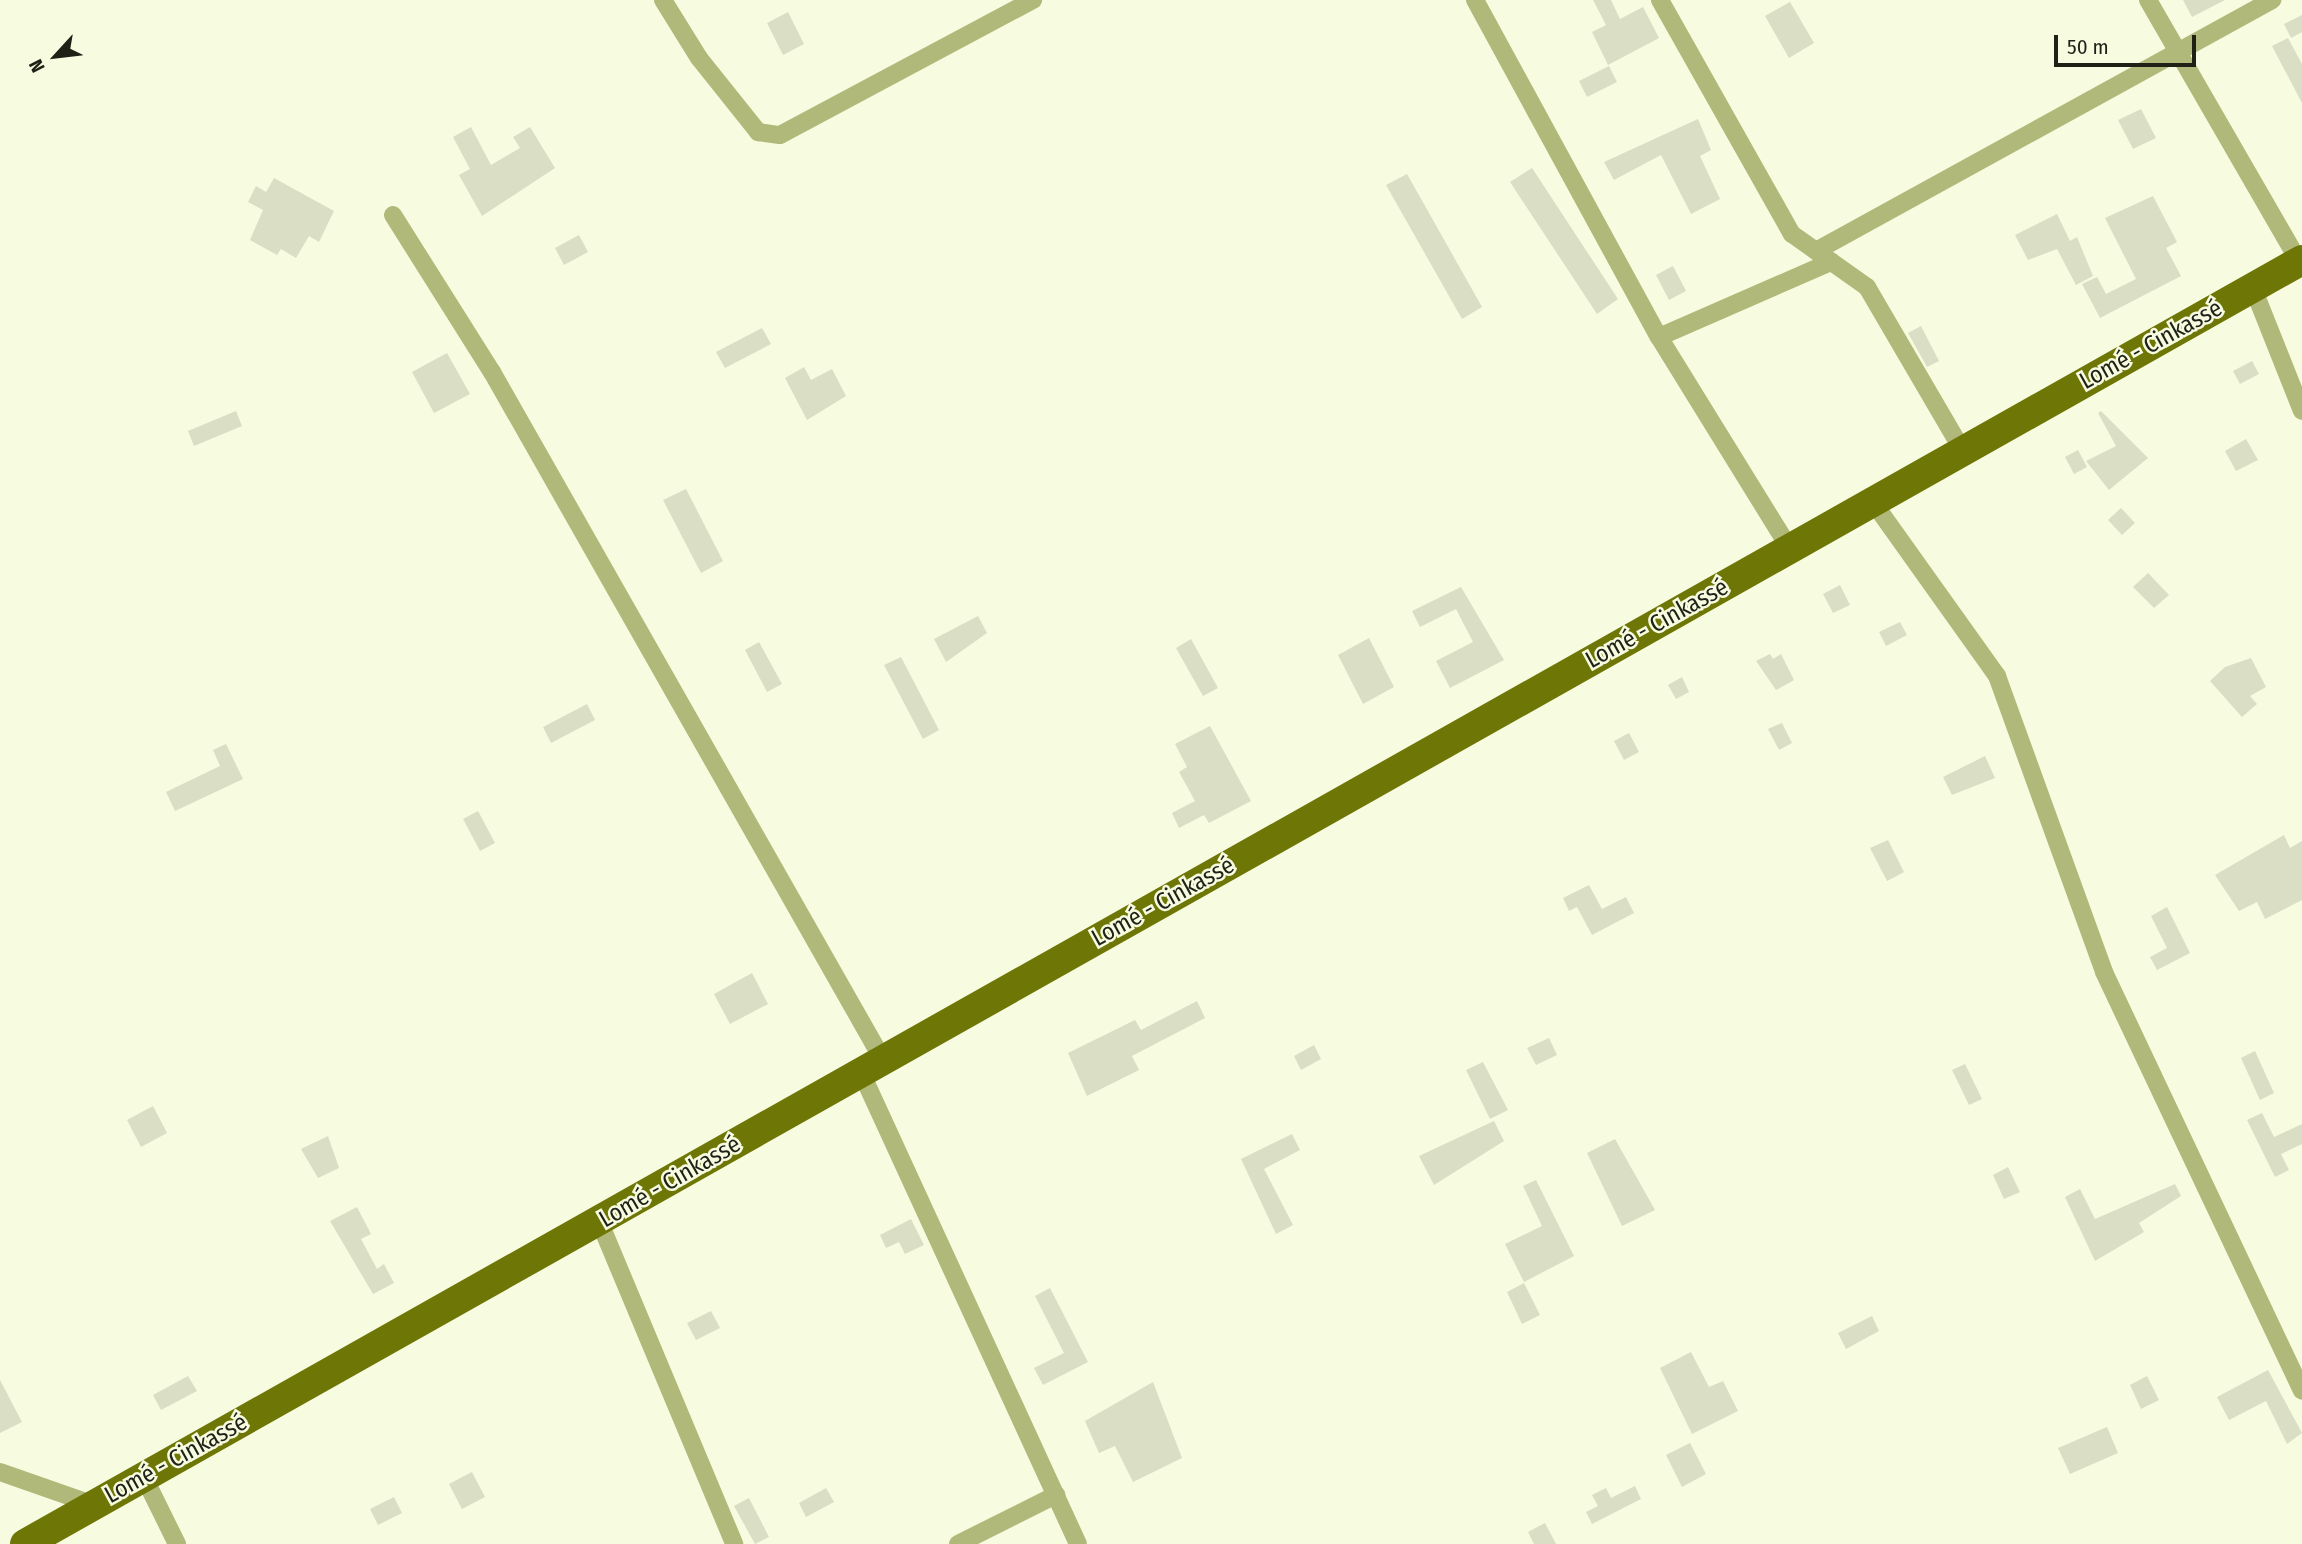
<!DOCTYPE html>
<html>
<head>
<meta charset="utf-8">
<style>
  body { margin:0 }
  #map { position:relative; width:2302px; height:1544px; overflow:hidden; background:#f7fbe0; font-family:"Fira Sans Condensed",sans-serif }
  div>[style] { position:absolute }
  .building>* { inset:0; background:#dadec4 }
  .minor>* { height:18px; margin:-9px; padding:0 9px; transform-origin:9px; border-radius:9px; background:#b1b97a }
  .trunk>* { height:30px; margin:-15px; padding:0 15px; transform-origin:15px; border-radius:15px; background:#6e7606 }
  span { translate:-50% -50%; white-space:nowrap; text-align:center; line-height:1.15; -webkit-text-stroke:5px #f7fbe0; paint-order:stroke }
  .street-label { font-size:24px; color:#1f2117 }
  .north { position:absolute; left:21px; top:21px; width:70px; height:70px; -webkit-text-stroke:5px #f7fbe0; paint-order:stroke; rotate:243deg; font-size:19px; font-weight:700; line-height:28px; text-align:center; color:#1f2117 }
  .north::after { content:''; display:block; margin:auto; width:24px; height:32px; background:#1f2117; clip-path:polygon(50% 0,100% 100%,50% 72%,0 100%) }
  .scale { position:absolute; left:2054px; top:35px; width:142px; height:32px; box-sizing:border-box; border:4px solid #1f2117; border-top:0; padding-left:9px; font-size:21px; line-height:24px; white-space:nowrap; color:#1f2117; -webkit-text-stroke:5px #f7fbe0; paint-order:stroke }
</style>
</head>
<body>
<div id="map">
  <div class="building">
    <div style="clip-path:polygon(1593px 0,1611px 0,1620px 19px,1643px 7px,1659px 38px,1608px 65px,1592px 32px,1606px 25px)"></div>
    <div style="clip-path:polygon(2183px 0,2225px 0,2192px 17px)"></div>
    <div style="clip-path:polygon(1790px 2px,1814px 43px,1789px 58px,1765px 16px)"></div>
    <div style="clip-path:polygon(788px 12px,804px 44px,783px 55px,767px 23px)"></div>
    <div style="clip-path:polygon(2302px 15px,2302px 32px,2291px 38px,2284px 24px)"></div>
    <div style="clip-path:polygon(2288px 38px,2302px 64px,2302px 103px,2272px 46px)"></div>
    <div style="clip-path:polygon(1609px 66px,1617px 82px,1587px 97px,1579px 81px)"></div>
    <div style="clip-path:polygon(2141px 109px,2156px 138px,2133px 149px,2118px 120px)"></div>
    <div style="clip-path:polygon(1698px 119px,1711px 150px,1700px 156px,1720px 199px,1691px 214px,1661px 155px,1614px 180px,1604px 162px)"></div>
    <div style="clip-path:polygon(471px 127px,491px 165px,520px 148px,513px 137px,530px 127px,555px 168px,482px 216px,459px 175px,470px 169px,453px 137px)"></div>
    <div style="clip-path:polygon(1532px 168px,1618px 299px,1597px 314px,1510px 182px)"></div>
    <div style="clip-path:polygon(1407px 174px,1482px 307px,1462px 319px,1386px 185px)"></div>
    <div style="clip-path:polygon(274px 178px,334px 211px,319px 242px,309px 236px,296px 258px,281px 249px,277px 255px,250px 240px,263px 210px,248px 202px,256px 186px,266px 192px)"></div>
    <div style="clip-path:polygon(2153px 196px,2177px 242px,2166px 248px,2181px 276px,2100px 318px,2082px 284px,2097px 277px,2106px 294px,2136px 279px,2105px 218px)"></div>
    <div style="clip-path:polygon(2057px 214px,2070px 241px,2077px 237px,2093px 276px,2076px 285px,2057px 249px,2028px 260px,2015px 235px)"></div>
    <div style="clip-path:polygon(579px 235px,588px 252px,564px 265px,555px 248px)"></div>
    <div style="clip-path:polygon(1673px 266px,1686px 291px,1669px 300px,1656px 275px)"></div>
    <div style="clip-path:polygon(1921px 326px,1939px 361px,1927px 367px,1908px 333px)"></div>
    <div style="clip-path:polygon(762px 328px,771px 344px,725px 368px,716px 352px)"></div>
    <div style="clip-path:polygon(447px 353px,470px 394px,434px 413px,412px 372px)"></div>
    <div style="clip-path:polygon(2252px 361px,2259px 374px,2240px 384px,2233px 371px)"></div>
    <div style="clip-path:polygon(804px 367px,811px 380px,832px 369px,846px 396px,807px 420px,785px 378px)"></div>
    <div style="clip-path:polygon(236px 411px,242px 426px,194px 446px,188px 431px)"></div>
    <div style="clip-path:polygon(2101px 411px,2148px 458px,2109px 490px,2086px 461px,2116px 446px,2098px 413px)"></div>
    <div style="clip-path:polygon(2246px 439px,2258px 460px,2236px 471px,2225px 451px)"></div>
    <div style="clip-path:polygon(2078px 450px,2087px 467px,2074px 474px,2065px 457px)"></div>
    <div style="clip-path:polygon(686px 489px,723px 561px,701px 573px,663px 500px)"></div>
    <div style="clip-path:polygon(2121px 508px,2135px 523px,2122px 535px,2108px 520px)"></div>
    <div style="clip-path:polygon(2148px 573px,2169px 595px,2154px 608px,2133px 587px)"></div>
    <div style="clip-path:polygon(1840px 585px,1850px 605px,1833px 613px,1823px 594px)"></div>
    <div style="clip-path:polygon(1461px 587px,1504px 660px,1450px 688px,1436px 661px,1473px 642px,1456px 609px,1420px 627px,1412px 611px)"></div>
    <div style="clip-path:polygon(978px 616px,987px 633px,946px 662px,934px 639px)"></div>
    <div style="clip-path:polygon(1900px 622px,1907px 635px,1886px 646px,1879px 632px)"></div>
    <div style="clip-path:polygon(1369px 638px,1394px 687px,1363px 704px,1338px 655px)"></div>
    <div style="clip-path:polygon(1191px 639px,1218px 688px,1203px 696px,1176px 648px)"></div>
    <div style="clip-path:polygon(759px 642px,782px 684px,767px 692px,745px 650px)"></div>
    <div style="clip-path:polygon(1770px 654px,1773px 659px,1781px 654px,1794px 680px,1776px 690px,1756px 661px)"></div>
    <div style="clip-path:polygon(901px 657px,939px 730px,923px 739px,884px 665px)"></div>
    <div style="clip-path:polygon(2251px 658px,2266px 687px,2250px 696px,2257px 704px,2242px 717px,2210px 681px,2225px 667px)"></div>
    <div style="clip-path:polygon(1682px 677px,1689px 692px,1676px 699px,1668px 685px)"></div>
    <div style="clip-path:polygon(587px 704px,595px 720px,551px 743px,543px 727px)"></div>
    <div style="clip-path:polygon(1782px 723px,1792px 743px,1779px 750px,1768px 729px)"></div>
    <div style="clip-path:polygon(1210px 726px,1251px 801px,1209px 823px,1204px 815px,1179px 828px,1172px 813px,1195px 801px,1179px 772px,1187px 767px,1175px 744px)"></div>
    <div style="clip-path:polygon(1629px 733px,1639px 752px,1624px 760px,1614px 741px)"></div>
    <div style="clip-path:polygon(226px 744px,243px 779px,175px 811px,166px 792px,220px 766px,213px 750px)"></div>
    <div style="clip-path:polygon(1985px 756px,1995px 778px,1952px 795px,1943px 777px)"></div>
    <div style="clip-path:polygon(478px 811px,495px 843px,480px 851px,463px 819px)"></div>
    <div style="clip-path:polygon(2284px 835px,2290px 848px,2302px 841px,2302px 900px,2265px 919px,2257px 902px,2239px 911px,2215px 875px)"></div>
    <div style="clip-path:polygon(1888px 840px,1904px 872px,1887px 881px,1870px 848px)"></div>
    <div style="clip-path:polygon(1589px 885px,1602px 909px,1626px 897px,1634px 913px,1592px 935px,1577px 907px,1569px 911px,1563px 898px)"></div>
    <div style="clip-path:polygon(2167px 907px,2190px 953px,2157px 970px,2150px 957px,2167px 948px,2151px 916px)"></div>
    <div style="clip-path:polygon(752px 973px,768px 1004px,730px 1024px,714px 994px)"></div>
    <div style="clip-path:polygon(1197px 1001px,1205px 1018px,1132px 1056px,1139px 1070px,1087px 1096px,1068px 1053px,1135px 1020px,1141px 1030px)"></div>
    <div style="clip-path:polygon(1549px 1038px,1557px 1055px,1536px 1065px,1527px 1048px)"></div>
    <div style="clip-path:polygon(1314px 1045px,1321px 1059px,1301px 1070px,1294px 1056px)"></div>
    <div style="clip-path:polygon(2255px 1051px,2274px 1093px,2260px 1100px,2241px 1058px)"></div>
    <div style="clip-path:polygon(1483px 1062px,1508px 1110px,1490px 1119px,1466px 1070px)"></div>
    <div style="clip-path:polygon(1965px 1064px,1982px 1099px,1969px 1105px,1952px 1070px)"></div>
    <div style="clip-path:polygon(153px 1106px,167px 1133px,141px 1147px,127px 1120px)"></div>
    <div style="clip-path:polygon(2262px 1113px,2274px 1137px,2302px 1124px,2302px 1144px,2281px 1154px,2289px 1170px,2275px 1177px,2247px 1120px)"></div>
    <div style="clip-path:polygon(1494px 1121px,1504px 1141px,1434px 1185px,1419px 1156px)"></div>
    <div style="clip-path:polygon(1292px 1134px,1300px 1150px,1264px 1169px,1293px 1225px,1276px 1234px,1241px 1159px)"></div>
    <div style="clip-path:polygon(328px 1136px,339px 1168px,318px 1178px,301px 1149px)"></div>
    <div style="clip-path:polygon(1615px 1139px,1655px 1210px,1622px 1226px,1587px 1153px)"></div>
    <div style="clip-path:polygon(2008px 1167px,2020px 1192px,2004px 1199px,1993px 1175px)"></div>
    <div style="clip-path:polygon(1536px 1180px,1574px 1256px,1524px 1282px,1505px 1244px,1542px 1226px,1523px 1186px)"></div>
    <div style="clip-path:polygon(2175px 1184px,2181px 1196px,2139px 1223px,2144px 1232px,2095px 1261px,2065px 1197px,2080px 1189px,2095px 1219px)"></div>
    <div style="clip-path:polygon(357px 1207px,371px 1234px,361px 1239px,377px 1269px,384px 1264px,394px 1283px,373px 1294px,330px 1221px)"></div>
    <div style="clip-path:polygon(911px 1219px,924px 1245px,905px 1254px,899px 1242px,886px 1248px,880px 1235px)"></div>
    <div style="clip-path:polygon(1524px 1283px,1540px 1315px,1522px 1324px,1507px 1292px)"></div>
    <div style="clip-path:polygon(1050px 1288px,1088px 1362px,1043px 1385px,1034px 1368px,1064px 1353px,1035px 1296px)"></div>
    <div style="clip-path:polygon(711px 1311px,720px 1328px,696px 1340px,687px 1323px)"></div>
    <div style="clip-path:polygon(1872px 1316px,1879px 1331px,1846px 1349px,1838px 1333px)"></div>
    <div style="clip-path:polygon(1691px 1352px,1709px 1387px,1723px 1381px,1738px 1411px,1692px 1434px,1660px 1368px)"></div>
    <div style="clip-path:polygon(2268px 1370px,2302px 1433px,2287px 1444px,2266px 1401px,2229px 1420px,2217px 1397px)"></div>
    <div style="clip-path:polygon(188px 1376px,197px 1391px,161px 1410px,153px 1395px)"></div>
    <div style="clip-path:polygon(2147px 1376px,2159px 1400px,2141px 1409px,2130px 1385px)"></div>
    <div style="clip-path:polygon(0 1380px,22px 1422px,0 1433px)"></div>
    <div style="clip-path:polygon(1153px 1382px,1182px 1458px,1133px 1482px,1115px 1446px,1099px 1453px,1085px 1421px)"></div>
    <div style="clip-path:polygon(2107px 1427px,2118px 1453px,2070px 1474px,2058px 1448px)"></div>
    <div style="clip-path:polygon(1690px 1443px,1706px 1474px,1682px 1487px,1666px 1455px)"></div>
    <div style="clip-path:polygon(472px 1472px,485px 1497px,462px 1509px,449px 1484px)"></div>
    <div style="clip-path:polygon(1635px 1486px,1641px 1499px,1592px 1524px,1586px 1512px,1598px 1506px,1592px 1495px,1606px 1488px,1611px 1498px)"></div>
    <div style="clip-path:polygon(826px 1488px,834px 1502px,806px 1517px,799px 1503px)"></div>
    <div style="clip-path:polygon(394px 1497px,402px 1513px,378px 1525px,370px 1509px)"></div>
    <div style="clip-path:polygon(749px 1498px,769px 1537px,755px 1544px,734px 1506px)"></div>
    <div style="clip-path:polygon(1545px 1523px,1556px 1544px,1534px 1544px,1528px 1532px)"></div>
  </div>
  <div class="minor">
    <div style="left:663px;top:0;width:68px;rotate:58.2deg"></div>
    <div style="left:699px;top:58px;width:95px;rotate:51.4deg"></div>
    <div style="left:758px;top:132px;width:22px;rotate:8deg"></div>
    <div style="left:780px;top:135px;width:287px;rotate:-28.1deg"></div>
    <div style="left:1475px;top:0;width:384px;rotate:61.4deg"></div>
    <div style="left:1659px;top:337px;width:249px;rotate:58.3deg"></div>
    <div style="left:1660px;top:0;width:269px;rotate:60.6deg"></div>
    <div style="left:1792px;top:234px;width:92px;rotate:35.2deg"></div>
    <div style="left:1867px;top:287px;width:190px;rotate:59.7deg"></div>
    <div style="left:2148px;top:0;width:302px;rotate:60deg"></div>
    <div style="left:393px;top:215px;width:186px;rotate:57.8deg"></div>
    <div style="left:492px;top:372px;width:791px;rotate:60.39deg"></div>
    <div style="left:1816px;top:251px;width:521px;rotate:-28.83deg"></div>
    <div style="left:2253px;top:288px;width:132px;rotate:68.3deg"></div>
    <div style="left:1659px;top:337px;width:188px;rotate:-23.6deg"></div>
    <div style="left:1873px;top:502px;width:214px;rotate:54.5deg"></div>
    <div style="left:1997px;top:676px;width:315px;rotate:70.1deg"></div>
    <div style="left:2104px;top:972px;width:463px;rotate:64.7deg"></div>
    <div style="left:861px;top:1072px;width:519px;rotate:65.31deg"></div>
    <div style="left:600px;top:1223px;width:348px;rotate:67.3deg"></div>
    <div style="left:0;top:1472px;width:100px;rotate:19.3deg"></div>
    <div style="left:144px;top:1477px;width:75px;rotate:63.8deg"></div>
    <div style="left:958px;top:1544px;width:110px;rotate:-26.6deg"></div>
  </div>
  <div class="trunk">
    <div style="left:25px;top:1544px;width:2614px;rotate:-29.42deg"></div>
  </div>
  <div class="street-label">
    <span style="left:2151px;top:345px;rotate:-29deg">Lomé - Cinkassé</span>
    <span style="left:1657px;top:624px;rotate:-29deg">Lomé - Cinkassé</span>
    <span style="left:1163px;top:902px;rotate:-29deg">Lomé - Cinkassé</span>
    <span style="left:670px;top:1182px;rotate:-30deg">Lomé - Cinkassé</span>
    <span style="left:176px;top:1459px;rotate:-29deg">Lomé - Cinkassé</span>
  </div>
  <div class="north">N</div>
  <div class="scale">50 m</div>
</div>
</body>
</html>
